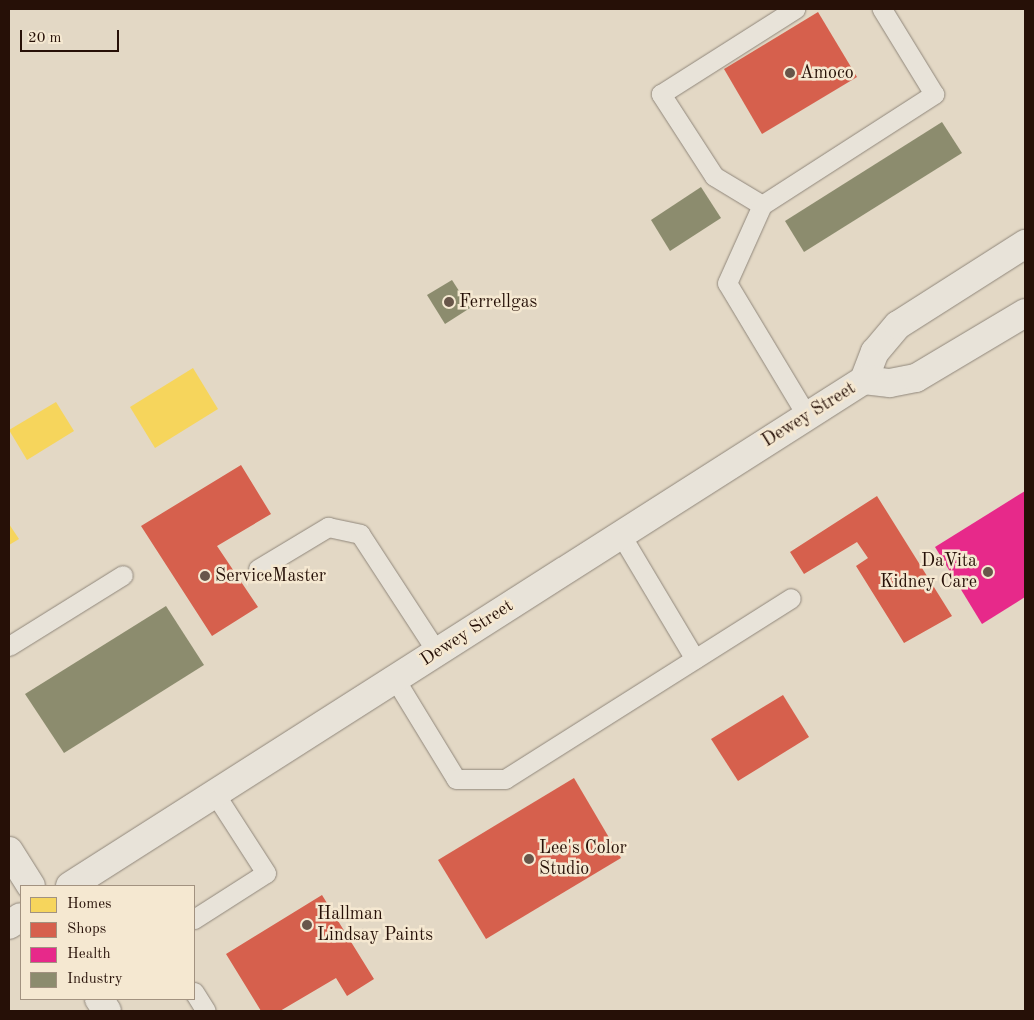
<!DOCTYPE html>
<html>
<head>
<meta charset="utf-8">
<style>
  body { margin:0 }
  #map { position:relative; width:1034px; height:1020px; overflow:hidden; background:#e3d8c5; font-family:"Old Standard TT",serif }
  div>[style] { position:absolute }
  .homes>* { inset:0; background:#f6d55c }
  .shops>* { inset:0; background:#d6604d }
  .health>* { inset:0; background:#e7298a }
  .industry>* { inset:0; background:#8c8c6e }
  .roads { filter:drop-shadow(0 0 1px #90877b) drop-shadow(0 0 1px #90877b) }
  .service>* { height:19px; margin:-9.5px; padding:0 9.5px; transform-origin:9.5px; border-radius:9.5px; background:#e8e3d9 }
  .minor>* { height:28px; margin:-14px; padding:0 14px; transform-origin:14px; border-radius:14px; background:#e8e3d9 }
  .tertiary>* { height:28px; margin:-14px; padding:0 14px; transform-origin:14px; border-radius:14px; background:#e8e3d9 }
  .dots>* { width:14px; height:14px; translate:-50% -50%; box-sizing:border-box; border:2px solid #f5e8d1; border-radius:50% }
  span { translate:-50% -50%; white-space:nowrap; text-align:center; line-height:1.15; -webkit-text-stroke:5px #f5e8d1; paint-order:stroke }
  .poi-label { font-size:18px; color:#261007 }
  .left { translate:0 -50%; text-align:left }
  .right { translate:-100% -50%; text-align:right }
  .street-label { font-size:18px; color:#261007 }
  .frame { position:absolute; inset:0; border:10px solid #261007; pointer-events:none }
  .legend { position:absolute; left:20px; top:885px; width:175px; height:115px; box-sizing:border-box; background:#f5e8d1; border:1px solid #a29280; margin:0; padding:6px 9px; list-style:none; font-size:15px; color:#261007 }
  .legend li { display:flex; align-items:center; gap:10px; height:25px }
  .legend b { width:25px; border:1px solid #a29280 }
  .scale { position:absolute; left:20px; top:30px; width:99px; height:22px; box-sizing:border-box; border:2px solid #261007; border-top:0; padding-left:6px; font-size:15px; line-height:18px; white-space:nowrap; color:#261007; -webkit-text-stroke:4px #f5e8d1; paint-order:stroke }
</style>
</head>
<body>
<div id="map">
  <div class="homes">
    <div style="clip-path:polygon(193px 368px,218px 409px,155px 448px,130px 407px)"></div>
    <div style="clip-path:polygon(56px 402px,74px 431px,27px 460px,9px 430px)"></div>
    <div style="clip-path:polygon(9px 524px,19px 539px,9px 545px)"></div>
  </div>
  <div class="shops">
    <div style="clip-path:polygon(818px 12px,857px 77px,762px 134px,724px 69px)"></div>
    <div style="clip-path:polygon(241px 465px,271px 514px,217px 546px,258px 607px,212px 636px,141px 526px)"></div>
    <div style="clip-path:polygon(877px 496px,952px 616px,904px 643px,856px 566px,868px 558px,857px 542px,804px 574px,790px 552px)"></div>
    <div style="clip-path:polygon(783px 695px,809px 737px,738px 781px,711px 739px)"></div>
    <div style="clip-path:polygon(574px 778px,621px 858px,486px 939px,438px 860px)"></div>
    <div style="clip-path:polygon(322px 895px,374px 979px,347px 996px,336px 978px,280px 1011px,261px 1011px,226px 954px)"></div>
  </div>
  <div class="health">
    <div style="clip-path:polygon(1025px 491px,1025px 597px,982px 624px,935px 547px)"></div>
  </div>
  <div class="industry">
    <div style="clip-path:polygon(942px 122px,962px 153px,804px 252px,785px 221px)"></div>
    <div style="clip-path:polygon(701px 187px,721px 218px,670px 251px,651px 220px)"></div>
    <div style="clip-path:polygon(452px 280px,470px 308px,445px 324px,427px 295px)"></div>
    <div style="clip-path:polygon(166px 606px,204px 665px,64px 753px,25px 694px)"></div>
  </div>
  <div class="roads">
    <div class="service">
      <div style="left:762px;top:205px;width:56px;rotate:-148.9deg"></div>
      <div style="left:714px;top:176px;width:98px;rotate:-122.9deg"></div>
      <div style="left:661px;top:94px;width:159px;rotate:-32.4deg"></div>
      <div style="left:807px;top:416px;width:155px;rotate:-121deg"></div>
      <div style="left:727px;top:283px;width:85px;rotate:-65.8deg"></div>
      <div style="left:762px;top:205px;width:205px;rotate:-32.8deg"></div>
      <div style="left:934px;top:94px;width:100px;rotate:-121.5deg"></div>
      <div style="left:621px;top:535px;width:144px;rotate:59.2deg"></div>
      <div style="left:258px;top:569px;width:82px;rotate:-31deg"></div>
      <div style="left:328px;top:527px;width:33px;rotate:12deg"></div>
      <div style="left:360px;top:534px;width:141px;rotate:56.9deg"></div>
      <div style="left:9px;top:646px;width:134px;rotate:-31.9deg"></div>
      <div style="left:395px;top:679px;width:117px;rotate:58.6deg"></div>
      <div style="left:456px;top:779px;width:49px"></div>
      <div style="left:505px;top:779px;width:338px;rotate:-32.3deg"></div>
      <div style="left:194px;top:919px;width:85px;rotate:-32.6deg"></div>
      <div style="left:266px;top:873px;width:94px;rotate:-122.8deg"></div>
      <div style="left:194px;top:992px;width:22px;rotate:58deg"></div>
    </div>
    <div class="minor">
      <div style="left:9px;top:851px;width:41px;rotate:57.8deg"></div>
      <div style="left:99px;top:999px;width:14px;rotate:56deg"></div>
    </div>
    <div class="tertiary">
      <div style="left:864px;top:380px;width:30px;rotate:-69deg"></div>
      <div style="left:875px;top:352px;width:35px;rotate:-50deg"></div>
      <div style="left:898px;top:325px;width:151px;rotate:-32.5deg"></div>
      <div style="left:70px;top:886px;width:942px;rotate:-32.51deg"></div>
      <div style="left:864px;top:380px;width:26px;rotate:7deg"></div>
      <div style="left:890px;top:383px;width:26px;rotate:-11deg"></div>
      <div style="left:916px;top:378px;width:127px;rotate:-30.8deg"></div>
      <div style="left:9px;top:925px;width:14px;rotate:-34deg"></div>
    </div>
  </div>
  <div class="dots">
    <div style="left:790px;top:73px;background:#68564a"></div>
    <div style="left:449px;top:302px;background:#68564a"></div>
    <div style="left:988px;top:572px;background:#68564a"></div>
    <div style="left:205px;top:576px;background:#68564a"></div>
    <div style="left:529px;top:859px;background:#68564a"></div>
    <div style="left:307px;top:925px;background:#68564a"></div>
  </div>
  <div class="poi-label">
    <span class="left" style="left:800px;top:73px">Amoco</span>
    <span class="left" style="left:459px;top:302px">Ferrellgas</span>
    <span class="right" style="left:977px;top:572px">DaVita<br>Kidney Care</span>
    <span class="left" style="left:215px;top:576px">ServiceMaster</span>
    <span class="left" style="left:539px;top:859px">Lee's Color<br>Studio</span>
    <span class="left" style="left:317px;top:925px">Hallman<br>Lindsay Paints</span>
  </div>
  <div class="street-label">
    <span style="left:809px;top:415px;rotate:-32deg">Dewey Street</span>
    <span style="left:467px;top:633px;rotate:-33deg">Dewey Street</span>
  </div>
  <div class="frame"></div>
  <ul class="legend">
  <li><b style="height:14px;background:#f6d55c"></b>Homes</li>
  <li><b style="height:14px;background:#d6604d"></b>Shops</li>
  <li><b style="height:14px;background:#e7298a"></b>Health</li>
  <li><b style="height:14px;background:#8c8c6e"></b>Industry</li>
  </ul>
  <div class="scale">20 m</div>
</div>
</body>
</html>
